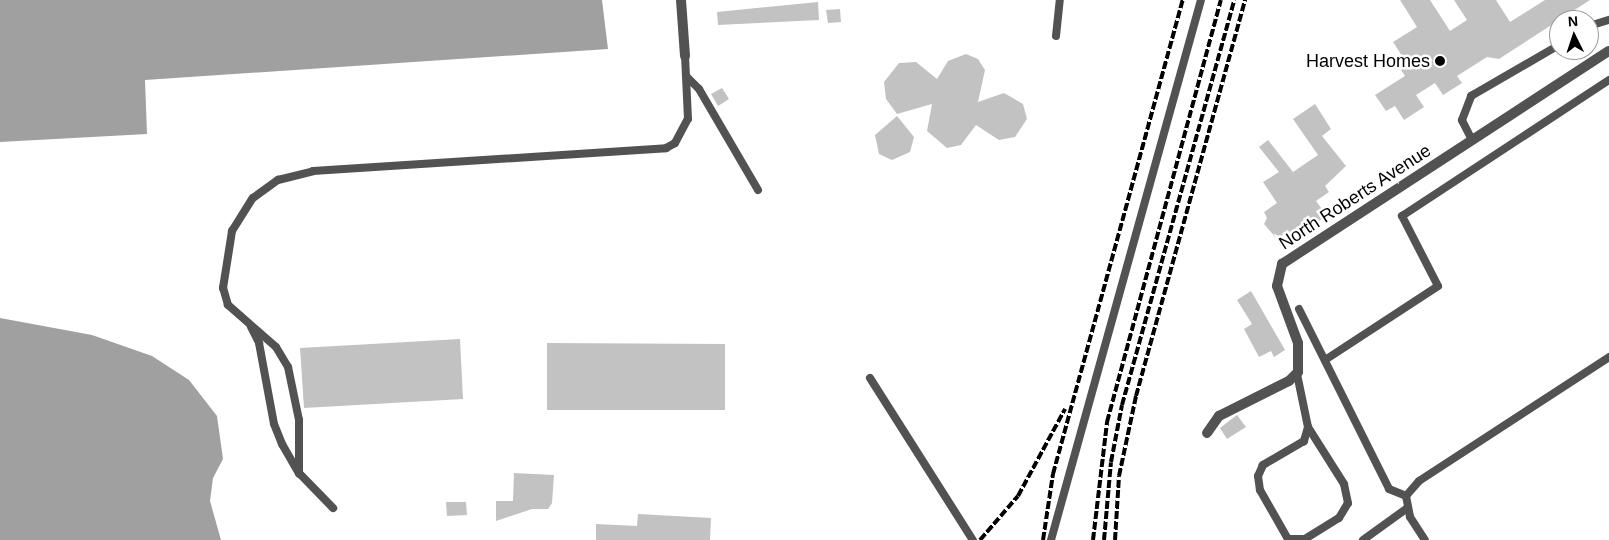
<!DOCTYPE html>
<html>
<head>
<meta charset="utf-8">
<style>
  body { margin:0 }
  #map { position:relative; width:1609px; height:540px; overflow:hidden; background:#fff; font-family:Arial,sans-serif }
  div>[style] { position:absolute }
  .water>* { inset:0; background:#a0a0a0 }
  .building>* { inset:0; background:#c2c2c2 }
  .service>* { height:8px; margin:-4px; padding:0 4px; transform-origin:4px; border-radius:4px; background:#525252 }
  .minor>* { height:10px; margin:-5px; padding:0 5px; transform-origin:5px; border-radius:5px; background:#525252 }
  .rail>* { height:4px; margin-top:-2px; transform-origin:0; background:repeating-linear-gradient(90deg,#000 0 8px,transparent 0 10.5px) }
  .dots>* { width:14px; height:14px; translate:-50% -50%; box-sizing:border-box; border:2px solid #fff; border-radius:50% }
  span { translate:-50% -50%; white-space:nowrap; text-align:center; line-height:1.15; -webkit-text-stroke:5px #fff; paint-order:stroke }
  .poi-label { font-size:18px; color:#000 }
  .right { translate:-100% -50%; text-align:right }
  .street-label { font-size:18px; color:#000 }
  .north { position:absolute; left:1549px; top:10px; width:50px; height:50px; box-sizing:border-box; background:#fff; border:1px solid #999; border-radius:50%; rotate:356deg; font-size:14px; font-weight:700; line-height:20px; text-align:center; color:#000 }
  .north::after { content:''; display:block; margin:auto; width:18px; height:22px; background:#000; clip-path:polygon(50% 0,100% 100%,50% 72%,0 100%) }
</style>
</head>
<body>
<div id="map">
  <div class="water">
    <div style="clip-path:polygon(0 0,602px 0,608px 49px,145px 80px,147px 134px,0 142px)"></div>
    <div style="clip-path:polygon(0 318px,92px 335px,152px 356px,189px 380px,217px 416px,223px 459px,213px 478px,210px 501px,221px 540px,0 540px)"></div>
  </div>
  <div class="building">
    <div style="clip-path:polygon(1400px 0,1430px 0,1450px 31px,1467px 20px,1454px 0,1496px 0,1510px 22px,1545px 0,1590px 0,1499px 59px,1487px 57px,1457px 76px,1462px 83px,1443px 95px,1435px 83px,1416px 95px,1424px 107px,1404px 120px,1395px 106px,1386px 111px,1375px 95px,1405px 76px,1397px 64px,1404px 59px,1393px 42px,1417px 27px)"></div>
    <div style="clip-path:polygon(818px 2px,819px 20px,718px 25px,717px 12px)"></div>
    <div style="clip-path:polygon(840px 9px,841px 22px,828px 23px,826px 10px)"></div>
    <div style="clip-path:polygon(966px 54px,978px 59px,985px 70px,978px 102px,1004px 93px,1023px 104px,1027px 119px,1015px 137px,999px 140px,976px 125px,961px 145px,947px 148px,927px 131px,932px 104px,897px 114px,886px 99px,884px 82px,899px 63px,916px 62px,937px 79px,948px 61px)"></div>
    <div style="clip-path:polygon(722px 88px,729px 99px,718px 106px,711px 94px)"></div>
    <div style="clip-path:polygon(1315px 104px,1331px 129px,1322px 136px,1346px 166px,1325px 186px,1329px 192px,1316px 201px,1327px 216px,1289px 239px,1285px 233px,1277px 239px,1264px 224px,1267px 218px,1264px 212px,1277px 203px,1263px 182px,1279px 172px,1259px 147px,1268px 140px,1293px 172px,1318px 155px,1293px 119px)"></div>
    <div style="clip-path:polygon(897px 116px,914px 137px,910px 152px,892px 160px,879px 154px,875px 135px)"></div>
    <div style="clip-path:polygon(1251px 291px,1285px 350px,1274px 357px,1271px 351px,1259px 357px,1244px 329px,1252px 324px,1237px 300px)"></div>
    <div style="clip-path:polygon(460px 339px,463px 399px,304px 408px,300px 348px)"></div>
    <div style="clip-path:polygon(547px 343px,725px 344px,725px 410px,547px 410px)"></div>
    <div style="clip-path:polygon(1237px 415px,1246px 427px,1227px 439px,1220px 428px)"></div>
    <div style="clip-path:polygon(514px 473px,554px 475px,552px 503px,548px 509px,532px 509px,496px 521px,496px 501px,513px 501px)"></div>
    <div style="clip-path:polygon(446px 502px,466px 502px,467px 515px,447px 516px)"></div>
    <div style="clip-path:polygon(638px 514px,711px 518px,710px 540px,596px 540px,596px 524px,637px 526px)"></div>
  </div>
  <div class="service">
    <div style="left:1589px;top:26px;width:21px;rotate:-17deg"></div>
    <div style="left:1056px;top:36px;width:36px;rotate:-84deg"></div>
    <div style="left:687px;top:77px;width:17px;rotate:45deg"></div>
    <div style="left:699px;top:89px;width:117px;rotate:59.7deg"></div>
    <div style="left:1472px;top:140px;width:22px;rotate:-117deg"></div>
    <div style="left:1462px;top:120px;width:26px;rotate:-69deg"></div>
    <div style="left:1471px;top:96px;width:102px;rotate:-30.1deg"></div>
    <div style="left:1299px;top:309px;width:201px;rotate:63.4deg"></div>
    <div style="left:1389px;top:489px;width:18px;rotate:22deg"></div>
    <div style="left:1406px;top:496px;width:21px;rotate:79deg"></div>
    <div style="left:1410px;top:517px;width:27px;rotate:57deg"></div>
    <div style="left:251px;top:327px;width:18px;rotate:63deg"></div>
    <div style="left:259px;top:343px;width:82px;rotate:79.5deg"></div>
    <div style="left:274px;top:424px;width:22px;rotate:68deg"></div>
    <div style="left:282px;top:444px;width:34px;rotate:60deg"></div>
    <div style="left:299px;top:473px;width:49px;rotate:45.8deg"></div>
    <div style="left:1325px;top:360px;width:135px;rotate:-33.2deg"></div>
    <div style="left:1438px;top:286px;width:79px;rotate:-117.2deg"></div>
    <div style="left:1402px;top:216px;width:248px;rotate:-33.3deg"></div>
    <div style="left:1297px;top:374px;width:54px;rotate:78.3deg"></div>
    <div style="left:1308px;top:427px;width:15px;rotate:106deg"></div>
    <div style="left:1304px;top:441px;width:48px;rotate:149.7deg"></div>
    <div style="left:1263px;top:465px;width:12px;rotate:114deg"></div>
    <div style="left:1258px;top:476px;width:14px;rotate:82deg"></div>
    <div style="left:1260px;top:490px;width:56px;rotate:60.3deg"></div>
    <div style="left:1288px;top:539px;width:17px"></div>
    <div style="left:1305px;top:539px;width:40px;rotate:-32deg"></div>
    <div style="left:1339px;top:518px;width:17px;rotate:-59deg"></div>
    <div style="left:1348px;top:503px;width:19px;rotate:-102deg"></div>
    <div style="left:1344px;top:484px;width:67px;rotate:-122.3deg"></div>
    <div style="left:870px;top:378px;width:192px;rotate:57.6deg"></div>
    <div style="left:299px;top:473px;width:53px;rotate:-90deg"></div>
    <div style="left:299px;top:420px;width:54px;rotate:-101.7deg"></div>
    <div style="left:288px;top:367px;width:23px;rotate:-121deg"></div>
    <div style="left:276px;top:347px;width:64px;rotate:-138.8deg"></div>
    <div style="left:228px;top:305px;width:18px;rotate:-106deg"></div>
    <div style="left:223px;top:288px;width:58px;rotate:-81deg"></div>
    <div style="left:232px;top:231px;width:39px;rotate:-58deg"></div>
    <div style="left:253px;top:198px;width:31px;rotate:-36deg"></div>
    <div style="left:278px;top:180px;width:36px;rotate:-14deg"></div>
    <div style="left:313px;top:171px;width:354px;rotate:-3.7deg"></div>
    <div style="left:666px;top:148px;width:10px;rotate:-29deg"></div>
    <div style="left:675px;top:143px;width:27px;rotate:-62deg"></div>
    <div style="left:688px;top:119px;width:63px;rotate:-92.7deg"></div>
    <div style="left:1406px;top:496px;width:20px;rotate:-49deg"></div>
    <div style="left:1419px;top:481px;width:227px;rotate:-33.1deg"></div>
    <div style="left:1051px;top:540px;width:560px;rotate:-74.48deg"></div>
    <div style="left:1363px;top:540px;width:53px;rotate:-35.8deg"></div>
  </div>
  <div class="minor">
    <div style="left:681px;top:0;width:56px;rotate:85.9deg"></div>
    <div style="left:1207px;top:433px;width:21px;rotate:-55deg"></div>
    <div style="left:1219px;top:416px;width:78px;rotate:-26.6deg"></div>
    <div style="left:1289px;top:381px;width:13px;rotate:-45deg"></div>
    <div style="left:1298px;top:372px;width:29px;rotate:-90deg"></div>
    <div style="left:1298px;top:343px;width:61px;rotate:-110.2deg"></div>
    <div style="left:1277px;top:286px;width:23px;rotate:-77deg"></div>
    <div style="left:1282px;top:264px;width:390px;rotate:-33.1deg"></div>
  </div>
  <div class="rail">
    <div style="left:980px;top:540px;width:58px;rotate:-49.2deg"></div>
    <div style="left:1018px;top:496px;width:99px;rotate:-61.6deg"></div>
    <div style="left:1043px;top:540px;width:67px;rotate:-81.4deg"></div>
    <div style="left:1053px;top:474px;width:492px;rotate:-74.7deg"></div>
    <div style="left:1093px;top:540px;width:119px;rotate:-83.2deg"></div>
    <div style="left:1107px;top:422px;width:437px;rotate:-74.9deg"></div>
    <div style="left:1104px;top:540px;width:78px;rotate:-84.9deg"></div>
    <div style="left:1111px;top:462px;width:58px;rotate:-79.1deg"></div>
    <div style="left:1122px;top:405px;width:420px;rotate:-74.5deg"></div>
    <div style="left:1115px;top:540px;width:64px;rotate:-86.4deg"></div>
    <div style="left:1119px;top:476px;width:82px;rotate:-78deg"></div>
    <div style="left:1136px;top:396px;width:411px;rotate:-74.6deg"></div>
  </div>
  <div class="dots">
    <div style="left:1440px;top:61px;background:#000"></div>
  </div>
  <div class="poi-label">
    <span class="right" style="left:1430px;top:61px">Harvest Homes</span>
  </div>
  <div class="street-label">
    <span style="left:1355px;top:197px;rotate:-33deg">North Roberts Avenue</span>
  </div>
  <div class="north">N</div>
</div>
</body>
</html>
